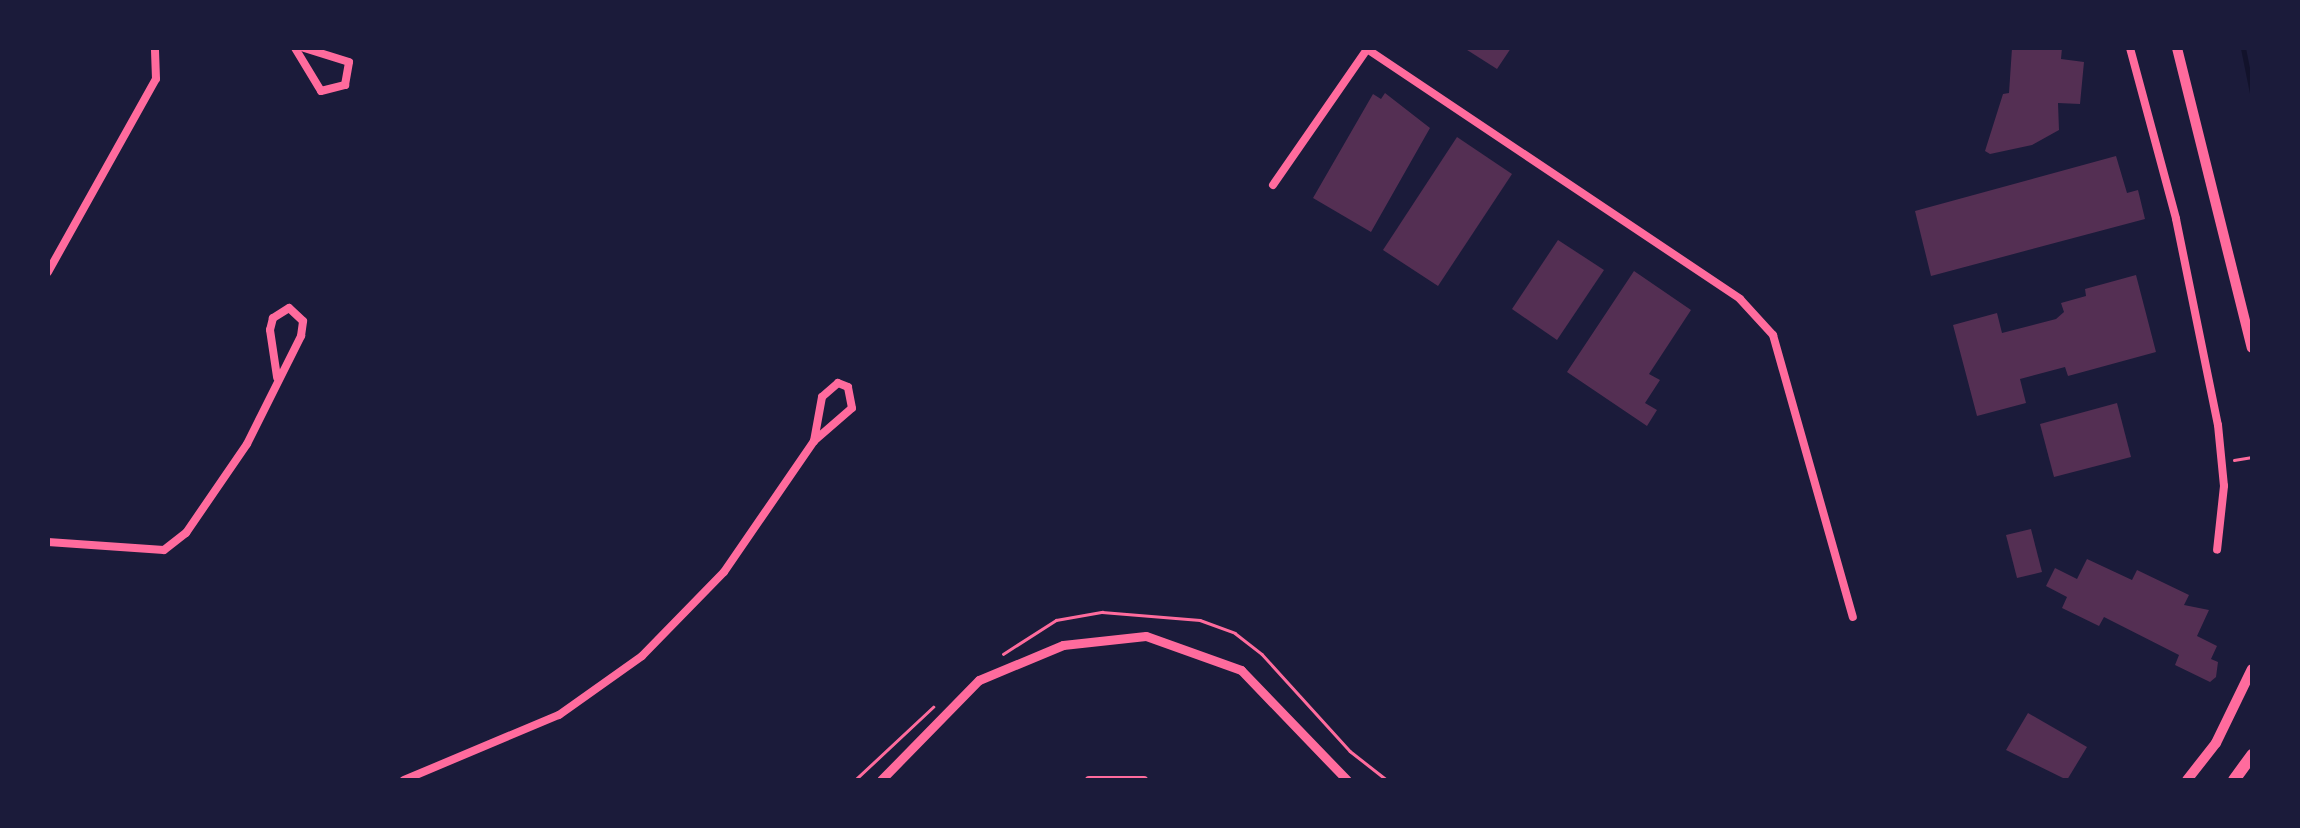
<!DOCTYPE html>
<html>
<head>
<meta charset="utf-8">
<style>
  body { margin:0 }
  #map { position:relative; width:2300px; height:828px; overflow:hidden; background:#1b1b3a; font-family:"PT Sans",sans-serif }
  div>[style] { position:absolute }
  .stream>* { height:5px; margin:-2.5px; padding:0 2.5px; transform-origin:2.5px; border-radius:2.5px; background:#12122b }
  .building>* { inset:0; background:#542f53 }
  .path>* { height:2.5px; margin:-1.25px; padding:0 1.25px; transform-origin:1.25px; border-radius:1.25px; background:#ff6b9d }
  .minor>* { height:8px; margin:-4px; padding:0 4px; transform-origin:4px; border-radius:4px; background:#ff6b9d }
  .tertiary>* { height:9px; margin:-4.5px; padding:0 4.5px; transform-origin:4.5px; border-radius:4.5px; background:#ff6b9d }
  .secondary>* { height:10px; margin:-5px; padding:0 5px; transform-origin:5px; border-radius:5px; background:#ff6b9d }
  .trunk>* { height:12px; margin:-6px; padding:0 6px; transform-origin:6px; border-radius:6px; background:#ff6b9d }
  span { translate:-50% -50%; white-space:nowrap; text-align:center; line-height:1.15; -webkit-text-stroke:8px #1b1b3a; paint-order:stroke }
  .frame { position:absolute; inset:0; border:50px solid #1b1b3a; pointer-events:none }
</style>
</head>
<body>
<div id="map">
  <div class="stream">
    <div style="left:2243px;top:48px;width:46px;rotate:78.7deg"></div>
  </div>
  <div class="building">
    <div style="clip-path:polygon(1464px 48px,1511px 48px,1497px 69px)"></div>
    <div style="clip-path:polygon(2012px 48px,2062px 48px,2061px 59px,2084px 62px,2080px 104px,2058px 103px,2059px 130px,2032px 145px,1990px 154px,1985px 151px,2003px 94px,2009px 93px)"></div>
    <div style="clip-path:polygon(1385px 93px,1430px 128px,1371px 232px,1313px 198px,1373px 94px,1381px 99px)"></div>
    <div style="clip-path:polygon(1457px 137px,1512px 174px,1438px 286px,1383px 250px)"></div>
    <div style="clip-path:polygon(2116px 156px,2127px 193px,2138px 190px,2145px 219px,1931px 276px,1915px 211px)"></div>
    <div style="clip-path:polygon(1558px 240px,1604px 270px,1557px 340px,1512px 309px)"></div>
    <div style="clip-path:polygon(1634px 271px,1691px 310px,1649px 374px,1660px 380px,1645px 403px,1657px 410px,1647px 426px,1567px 372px)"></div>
    <div style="clip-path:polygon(2136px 275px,2156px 352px,2068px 376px,2065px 367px,2020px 379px,2026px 403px,1977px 416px,1953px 325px,1997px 313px,2002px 333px,2056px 319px,2064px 312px,2061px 303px,2086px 296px,2085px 289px)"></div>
    <div style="clip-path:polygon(2117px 403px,2131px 457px,2054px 477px,2040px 424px)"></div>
    <div style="clip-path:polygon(2031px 529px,2042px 572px,2017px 578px,2006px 535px)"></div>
    <div style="clip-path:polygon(2087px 559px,2132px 580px,2137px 570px,2189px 595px,2184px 605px,2209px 610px,2197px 636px,2217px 646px,2211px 659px,2218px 662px,2216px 677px,2210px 682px,2175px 665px,2179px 655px,2104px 617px,2099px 626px,2062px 608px,2067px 597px,2046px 586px,2055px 568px,2077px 579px)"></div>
    <div style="clip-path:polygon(2028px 713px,2087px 747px,2067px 780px,2006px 750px)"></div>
  </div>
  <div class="path">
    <div style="left:2234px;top:460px;width:18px;rotate:-9deg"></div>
    <div style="left:1003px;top:654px;width:63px;rotate:-32.7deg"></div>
    <div style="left:1056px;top:620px;width:47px;rotate:-9.9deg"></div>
    <div style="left:1102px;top:612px;width:98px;rotate:4.7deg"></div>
    <div style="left:1200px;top:620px;width:37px;rotate:20deg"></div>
    <div style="left:1235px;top:633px;width:34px;rotate:38deg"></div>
    <div style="left:1262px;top:654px;width:131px;rotate:47.8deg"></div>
    <div style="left:1350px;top:751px;width:47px;rotate:38.1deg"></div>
    <div style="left:855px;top:780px;width:107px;rotate:-43.1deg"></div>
  </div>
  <div class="minor">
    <div style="left:295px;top:48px;width:50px;rotate:58.8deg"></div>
    <div style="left:321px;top:91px;width:25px;rotate:-14deg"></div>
    <div style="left:345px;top:85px;width:23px;rotate:-80deg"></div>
    <div style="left:349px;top:62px;width:47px;rotate:-162.7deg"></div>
    <div style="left:2130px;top:48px;width:177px;rotate:74.9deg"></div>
    <div style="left:2176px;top:219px;width:210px;rotate:78.5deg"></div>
    <div style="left:2218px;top:425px;width:61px;rotate:84.4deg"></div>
    <div style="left:2224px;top:486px;width:64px;rotate:96.2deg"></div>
    <div style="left:1367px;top:49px;width:449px;rotate:33.8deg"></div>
    <div style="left:1740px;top:299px;width:49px;rotate:47.5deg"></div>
    <div style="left:1773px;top:335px;width:293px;rotate:74.2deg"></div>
    <div style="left:1273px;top:185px;width:167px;rotate:-55.3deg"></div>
    <div style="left:48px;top:272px;width:221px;rotate:-60.8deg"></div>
    <div style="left:156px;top:79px;width:31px;rotate:-92deg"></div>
    <div style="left:48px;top:542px;width:116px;rotate:3.9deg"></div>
    <div style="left:164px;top:550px;width:28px;rotate:-38deg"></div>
    <div style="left:186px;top:533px;width:108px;rotate:-55.6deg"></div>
    <div style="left:247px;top:444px;width:121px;rotate:-63.4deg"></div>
    <div style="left:301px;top:336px;width:15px;rotate:-82deg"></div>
    <div style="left:303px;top:321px;width:19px;rotate:-137deg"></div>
    <div style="left:289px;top:308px;width:19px;rotate:148deg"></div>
    <div style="left:273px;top:318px;width:12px;rotate:104deg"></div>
    <div style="left:270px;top:330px;width:48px;rotate:81.5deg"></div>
    <div style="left:404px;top:780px;width:168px;rotate:-22.8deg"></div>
    <div style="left:559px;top:715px;width:102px;rotate:-35.4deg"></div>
    <div style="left:642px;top:656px;width:117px;rotate:-45.7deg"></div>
    <div style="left:724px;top:572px;width:159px;rotate:-55.5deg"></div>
    <div style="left:814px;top:441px;width:50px;rotate:-41deg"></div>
    <div style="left:852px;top:408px;width:21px;rotate:-101deg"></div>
    <div style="left:848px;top:387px;width:11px;rotate:-158deg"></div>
    <div style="left:838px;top:383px;width:21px;rotate:139deg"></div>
    <div style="left:822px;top:397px;width:45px;rotate:100.3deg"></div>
    <div style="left:1089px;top:780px;width:55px"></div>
  </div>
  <div class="tertiary">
    <div style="left:881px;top:780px;width:140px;rotate:-45.6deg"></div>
    <div style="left:979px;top:680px;width:91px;rotate:-22.6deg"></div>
    <div style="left:1063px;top:645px;width:83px;rotate:-6.2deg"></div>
    <div style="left:1146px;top:636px;width:101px;rotate:19.7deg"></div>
    <div style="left:1241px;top:670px;width:153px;rotate:46.1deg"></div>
  </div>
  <div class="secondary">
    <div style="left:2177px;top:48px;width:309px;rotate:76deg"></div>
    <div style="left:2187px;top:780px;width:47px;rotate:-51.9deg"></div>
    <div style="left:2216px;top:743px;width:82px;rotate:-64.1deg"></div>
  </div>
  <div class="trunk">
    <div style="left:2234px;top:780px;width:31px;rotate:-54deg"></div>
  </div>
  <div class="frame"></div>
</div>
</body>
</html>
